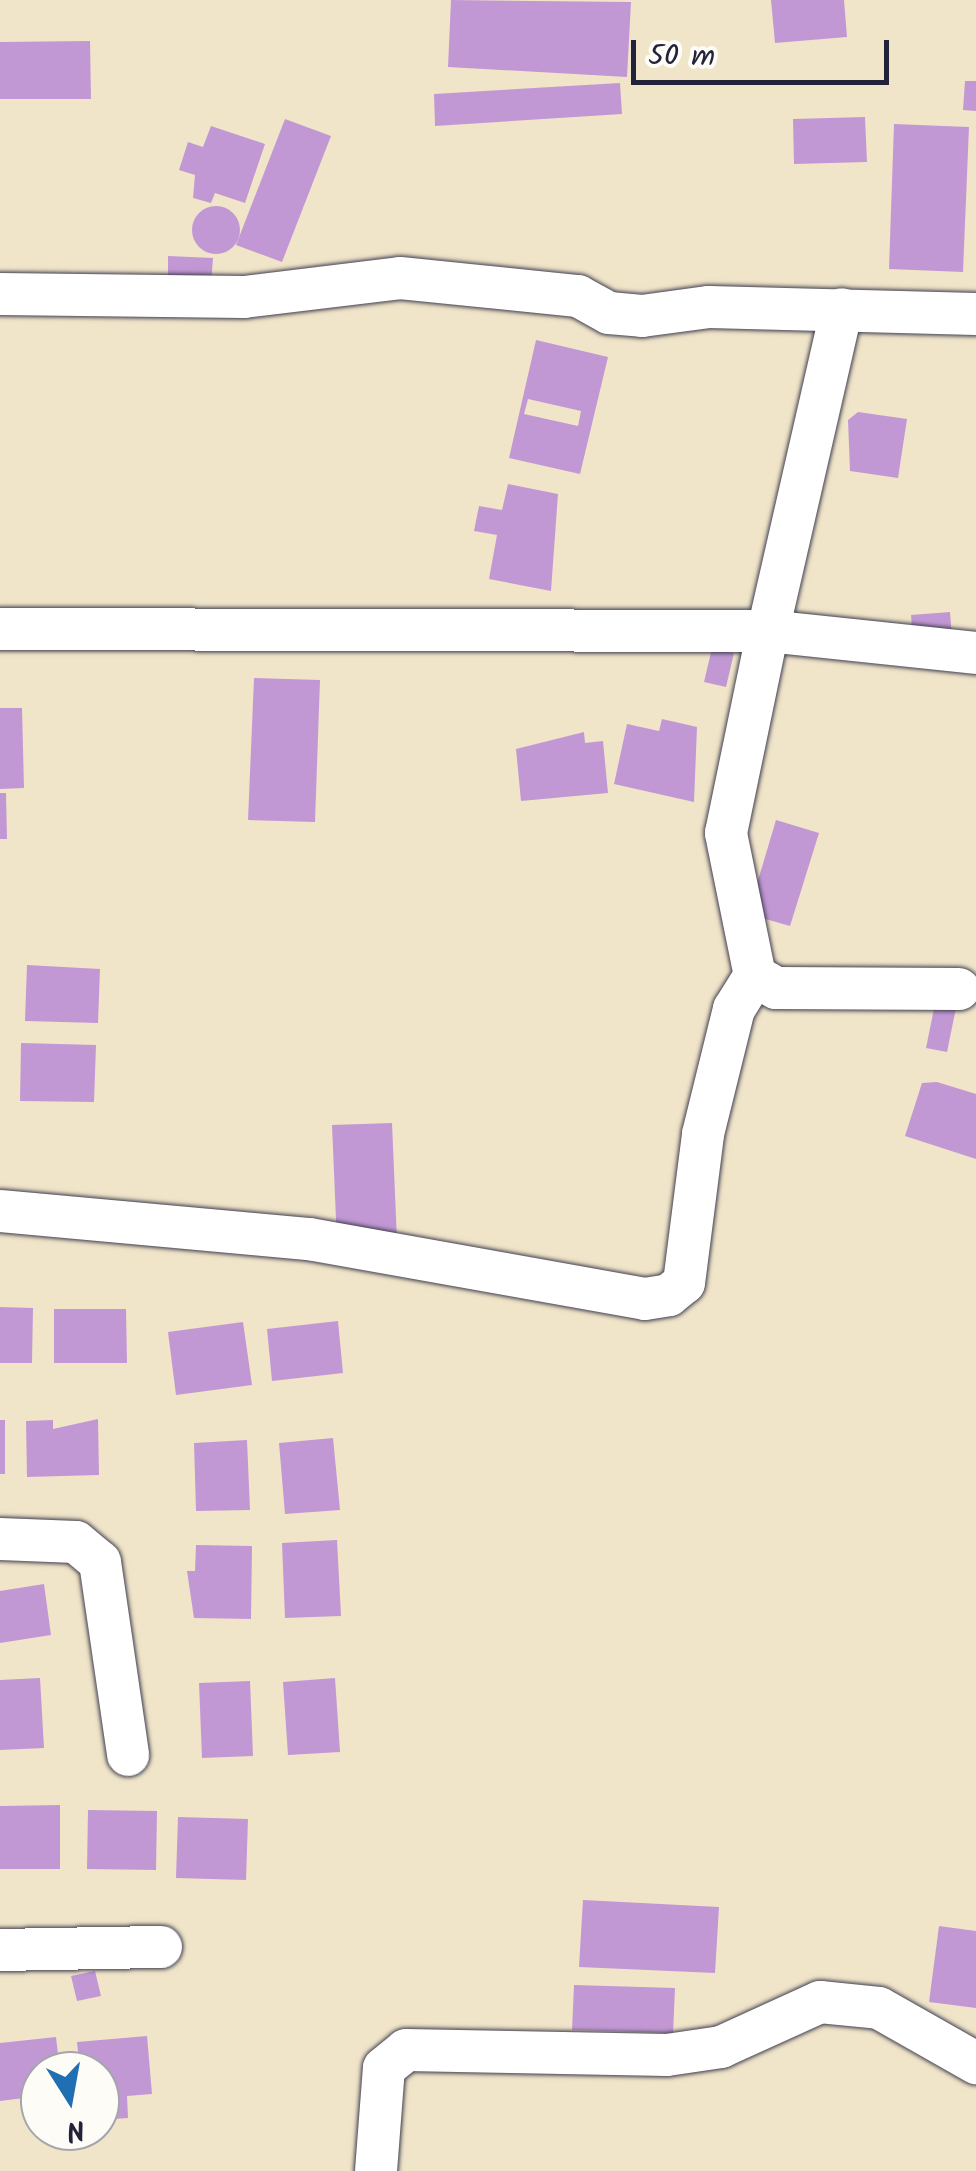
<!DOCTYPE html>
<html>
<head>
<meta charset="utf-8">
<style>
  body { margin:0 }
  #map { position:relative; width:976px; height:2171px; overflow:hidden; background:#f0e5c9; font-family:Kalam,sans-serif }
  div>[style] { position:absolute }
  .building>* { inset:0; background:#c298d4 }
  .round { border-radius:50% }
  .roads { filter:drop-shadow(0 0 2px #413f50) drop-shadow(0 0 2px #413f50) }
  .minor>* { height:42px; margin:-21px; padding:0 21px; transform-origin:21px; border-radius:21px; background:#fff }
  span { translate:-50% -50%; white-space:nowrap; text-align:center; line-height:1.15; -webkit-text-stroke:9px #fdfcf7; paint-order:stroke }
  .north { position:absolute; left:20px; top:2051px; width:100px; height:100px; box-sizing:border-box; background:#fdfcf7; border:2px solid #a5a5ac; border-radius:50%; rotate:169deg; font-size:28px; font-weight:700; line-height:40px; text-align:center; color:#22223b }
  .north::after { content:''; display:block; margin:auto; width:35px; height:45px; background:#1f6fb2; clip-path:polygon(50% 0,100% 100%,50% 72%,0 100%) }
  .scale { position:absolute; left:631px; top:40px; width:258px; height:45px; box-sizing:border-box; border:5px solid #22223b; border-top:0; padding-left:12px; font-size:30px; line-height:35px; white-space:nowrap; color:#22223b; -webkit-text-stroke:8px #fdfcf7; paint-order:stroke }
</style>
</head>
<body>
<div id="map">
  <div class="building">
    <div style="clip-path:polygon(451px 0,631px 2px,627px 77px,448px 67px)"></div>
    <div style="clip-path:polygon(771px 0,844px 0,847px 37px,775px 43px)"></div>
    <div style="clip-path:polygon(90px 41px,91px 99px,0 99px,0 42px)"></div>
    <div style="clip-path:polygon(965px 81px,976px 81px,976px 111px,963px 110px)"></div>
    <div style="clip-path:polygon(620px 83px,622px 114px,435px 126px,434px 94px)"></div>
    <div style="clip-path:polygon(865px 117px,867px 162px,794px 164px,793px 119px)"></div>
    <div style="clip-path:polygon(285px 119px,331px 136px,282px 262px,236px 245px)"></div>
    <div style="clip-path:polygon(894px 124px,969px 127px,963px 272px,889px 269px)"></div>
    <div style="clip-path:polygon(211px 126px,265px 144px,245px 203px,215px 193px,211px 203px,193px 198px,195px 175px,179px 170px,188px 142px,203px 147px)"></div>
    <div class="round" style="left:192px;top:206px;width:48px;height:48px"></div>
    <div style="clip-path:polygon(168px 256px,213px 258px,211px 284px,168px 282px)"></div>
    <div style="clip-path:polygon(evenodd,536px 340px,608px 357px,580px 474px,509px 458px,536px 340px,528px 399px,581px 411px,578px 426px,524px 414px,528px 399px)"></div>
    <div style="clip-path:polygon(858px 412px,907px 419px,898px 478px,850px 471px,848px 420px)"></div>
    <div style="clip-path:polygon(508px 484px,558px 494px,551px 591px,489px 579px,497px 535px,474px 531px,479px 506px,502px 510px)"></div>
    <div style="clip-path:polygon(950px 612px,952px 638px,913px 641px,911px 615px)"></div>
    <div style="clip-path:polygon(712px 648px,734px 653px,726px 687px,704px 682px)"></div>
    <div style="clip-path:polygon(254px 678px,320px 680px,315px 822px,248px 820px)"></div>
    <div style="clip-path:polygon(0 708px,22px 708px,24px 788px,0 789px)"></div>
    <div style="clip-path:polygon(662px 719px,697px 727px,694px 802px,614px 784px,627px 724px,659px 731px)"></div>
    <div style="clip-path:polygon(584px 732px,585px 743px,603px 741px,608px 793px,521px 801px,516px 749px)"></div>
    <div style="clip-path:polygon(0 793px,6px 793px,7px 839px,0 839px)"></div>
    <div style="clip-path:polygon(776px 820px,819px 833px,790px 926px,748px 914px)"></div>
    <div style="clip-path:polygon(27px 965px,100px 969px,98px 1023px,25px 1021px)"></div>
    <div style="clip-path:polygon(936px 999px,957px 1003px,947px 1052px,926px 1048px)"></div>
    <div style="clip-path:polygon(21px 1043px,96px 1045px,94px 1102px,20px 1101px)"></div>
    <div style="clip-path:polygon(937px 1082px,976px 1094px,976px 1159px,905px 1136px,922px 1083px)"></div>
    <div style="clip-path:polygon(392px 1123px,397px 1241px,337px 1243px,332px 1125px)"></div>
    <div style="clip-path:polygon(0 1307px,33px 1308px,32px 1363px,0 1363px)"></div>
    <div style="clip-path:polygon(54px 1309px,126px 1309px,127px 1363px,54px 1363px)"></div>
    <div style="clip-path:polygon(338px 1321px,343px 1373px,272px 1381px,267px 1329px)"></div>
    <div style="clip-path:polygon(243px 1322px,252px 1385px,176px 1395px,168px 1332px)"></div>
    <div style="clip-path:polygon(98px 1419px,99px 1475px,27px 1477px,26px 1421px,53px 1420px,53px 1429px)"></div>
    <div style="clip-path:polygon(0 1420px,5px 1420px,5px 1474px,0 1474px)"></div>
    <div style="clip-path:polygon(333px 1438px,340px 1510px,285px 1514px,279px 1443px)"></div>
    <div style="clip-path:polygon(247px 1440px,250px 1510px,196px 1511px,194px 1443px)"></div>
    <div style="clip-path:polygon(337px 1540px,341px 1616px,285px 1618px,282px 1543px)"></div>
    <div style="clip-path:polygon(196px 1545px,252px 1546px,251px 1619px,194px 1618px,187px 1571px,195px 1571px)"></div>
    <div style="clip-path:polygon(44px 1584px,51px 1635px,0 1643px,0 1591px)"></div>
    <div style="clip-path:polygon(40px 1678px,44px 1748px,0 1750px,0 1680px)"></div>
    <div style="clip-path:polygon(335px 1678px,340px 1752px,288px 1755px,283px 1682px)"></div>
    <div style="clip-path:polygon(250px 1681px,253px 1756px,202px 1758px,199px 1683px)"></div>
    <div style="clip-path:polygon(60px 1805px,60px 1869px,0 1869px,0 1806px)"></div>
    <div style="clip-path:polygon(88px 1810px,157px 1811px,156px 1870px,87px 1869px)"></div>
    <div style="clip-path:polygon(178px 1817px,248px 1819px,246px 1880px,176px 1878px)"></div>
    <div style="clip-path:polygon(583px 1900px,719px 1907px,715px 1973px,579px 1967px)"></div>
    <div style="clip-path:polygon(939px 1926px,976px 1931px,976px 2008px,929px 2002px)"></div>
    <div style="clip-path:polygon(95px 1971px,101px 1996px,77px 2001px,71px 1976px)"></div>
    <div style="clip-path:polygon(574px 1985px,675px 1988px,673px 2033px,572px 2030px)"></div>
    <div style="clip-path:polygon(147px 2036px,152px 2094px,127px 2096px,128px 2118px,100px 2120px,100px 2071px,80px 2071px,77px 2042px)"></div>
    <div style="clip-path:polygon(56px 2037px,60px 2071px,40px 2071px,40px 2096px,0 2101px,0 2043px)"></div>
  </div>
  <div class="roads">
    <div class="minor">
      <div style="left:0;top:294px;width:244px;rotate:0.7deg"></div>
      <div style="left:244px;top:297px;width:157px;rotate:-6.9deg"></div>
      <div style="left:400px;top:278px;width:179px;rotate:5.8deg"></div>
      <div style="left:578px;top:296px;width:35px;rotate:29deg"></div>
      <div style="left:609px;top:313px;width:33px;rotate:5deg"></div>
      <div style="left:642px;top:316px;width:68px;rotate:-7.7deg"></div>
      <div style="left:709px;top:307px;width:267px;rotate:1.5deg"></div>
      <div style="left:0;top:629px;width:768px;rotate:0.15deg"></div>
      <div style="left:768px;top:631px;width:330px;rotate:-77.1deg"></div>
      <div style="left:959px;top:989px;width:183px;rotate:-179.7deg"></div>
      <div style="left:776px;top:988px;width:24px;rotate:-150deg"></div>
      <div style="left:755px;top:976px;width:146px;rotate:-101.5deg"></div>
      <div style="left:726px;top:833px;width:206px;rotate:-78.3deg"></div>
      <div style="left:768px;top:631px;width:209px;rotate:6deg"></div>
      <div style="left:0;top:1211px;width:310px;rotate:5.2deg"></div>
      <div style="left:309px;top:1239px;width:341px;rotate:10.1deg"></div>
      <div style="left:645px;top:1299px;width:24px;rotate:-9deg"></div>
      <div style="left:669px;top:1295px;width:19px;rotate:-39deg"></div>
      <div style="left:684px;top:1283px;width:150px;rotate:-82.7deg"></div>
      <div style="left:703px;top:1134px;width:129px;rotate:-76.1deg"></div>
      <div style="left:734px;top:1009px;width:39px;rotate:-58deg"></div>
      <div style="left:0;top:1539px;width:76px;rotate:2.3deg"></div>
      <div style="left:76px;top:1542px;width:31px;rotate:40deg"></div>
      <div style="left:100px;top:1562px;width:195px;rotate:81.7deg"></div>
      <div style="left:0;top:1950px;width:161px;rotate:-1.1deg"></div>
      <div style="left:376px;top:2171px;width:103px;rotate:-85.6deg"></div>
      <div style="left:384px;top:2068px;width:28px;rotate:-39deg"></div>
      <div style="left:406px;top:2050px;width:261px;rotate:1.1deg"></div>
      <div style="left:667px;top:2055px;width:55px;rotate:-8.4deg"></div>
      <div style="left:721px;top:2047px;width:109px;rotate:-24.4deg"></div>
      <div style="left:820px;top:2002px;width:59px;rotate:5.8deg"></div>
      <div style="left:879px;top:2008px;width:112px;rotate:29.6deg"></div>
    </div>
  </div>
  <div class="north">N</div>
  <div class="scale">50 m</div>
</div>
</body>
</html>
